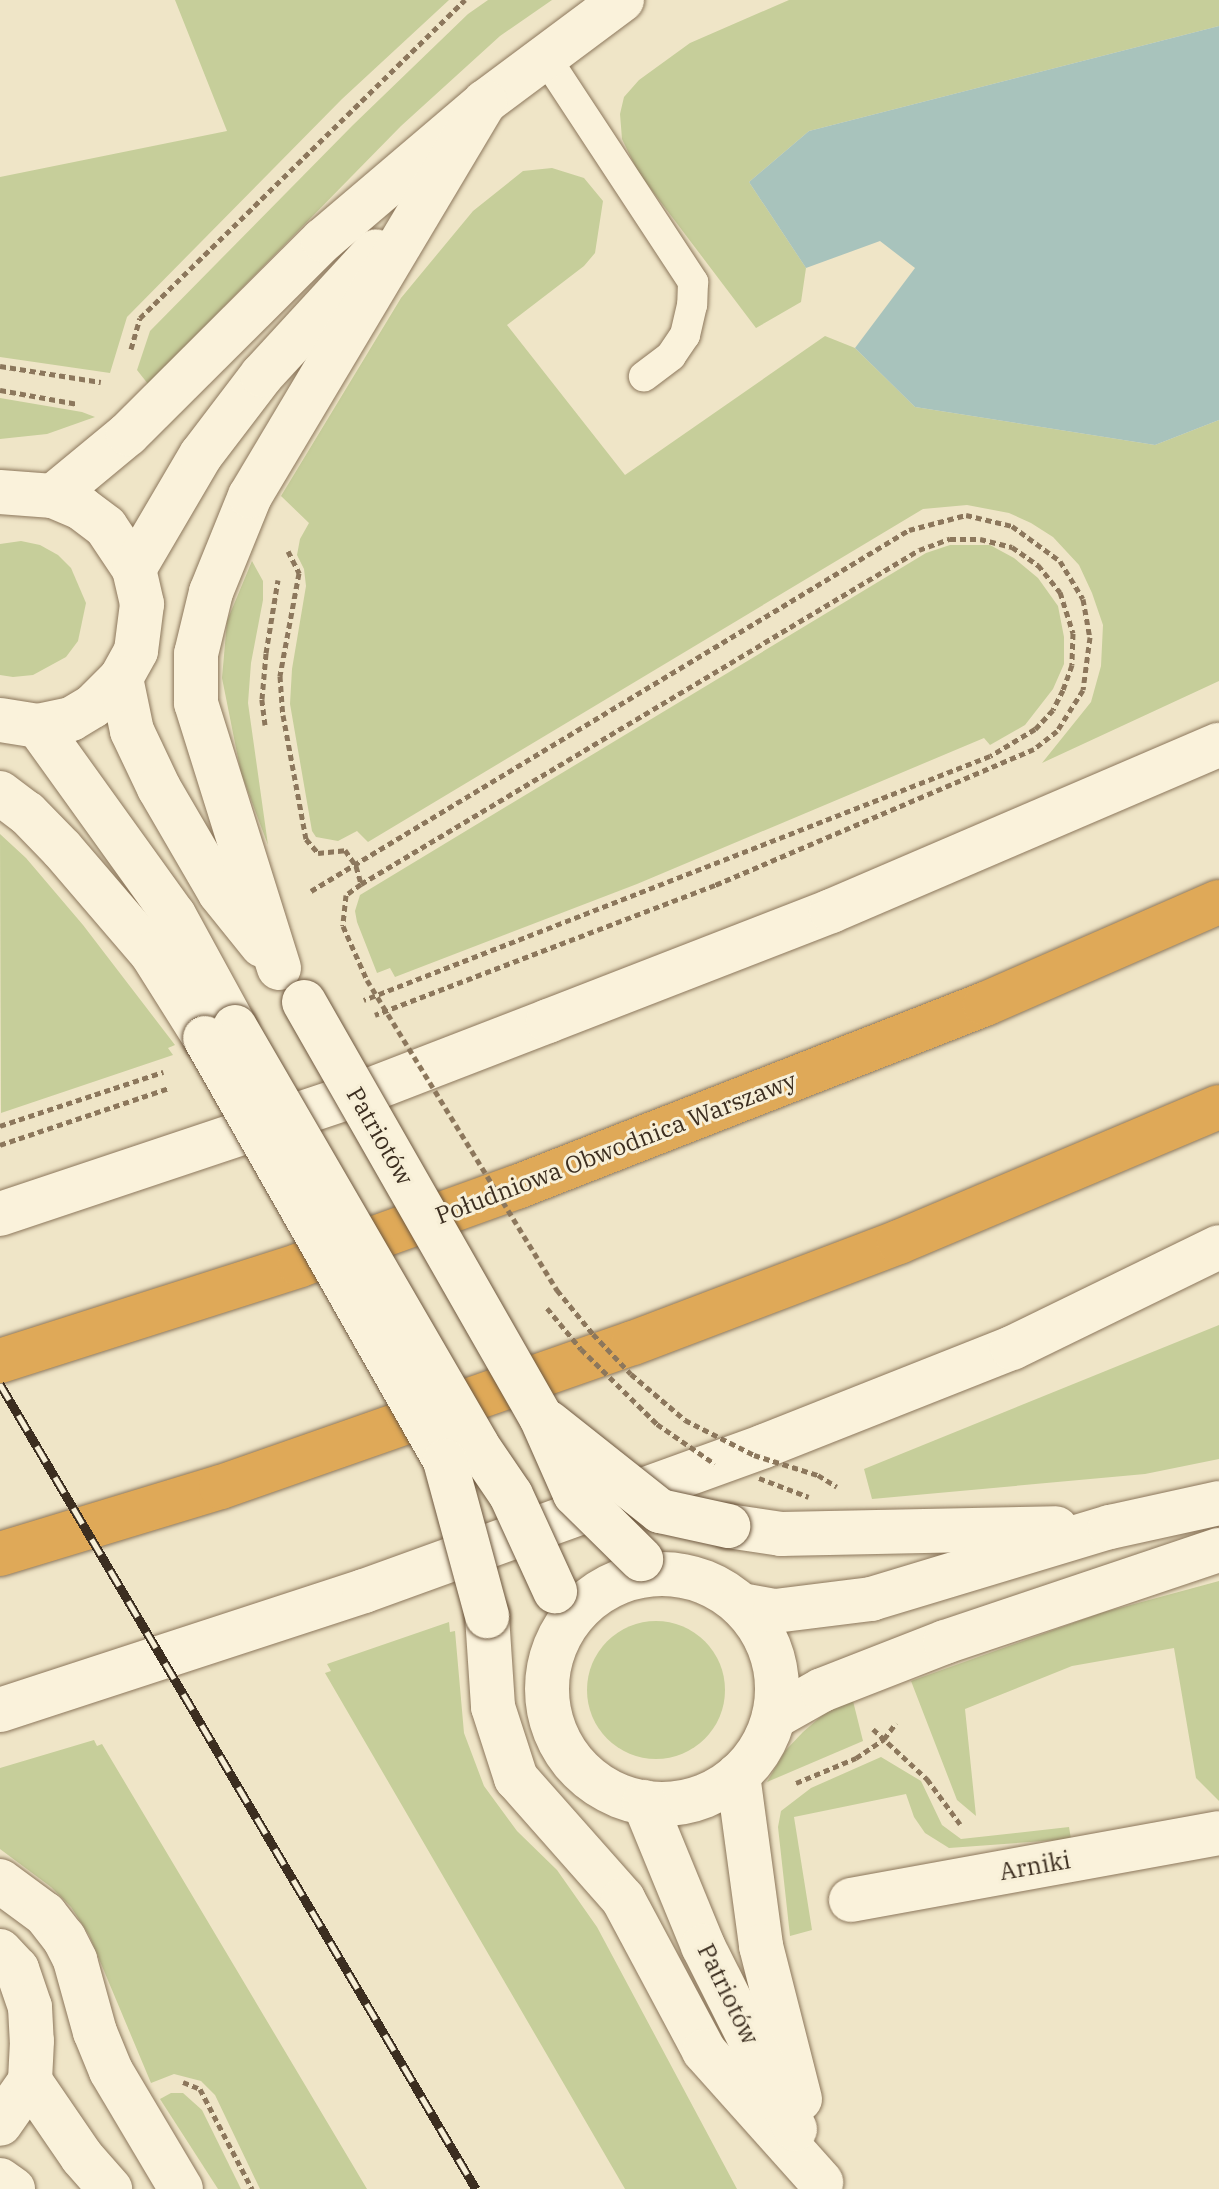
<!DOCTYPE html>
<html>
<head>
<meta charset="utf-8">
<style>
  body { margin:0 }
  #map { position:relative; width:1219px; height:2189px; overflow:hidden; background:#efe5c7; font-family:"IBM Plex Serif",serif }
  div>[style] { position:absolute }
  .green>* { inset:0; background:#c6ce9a }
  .round { border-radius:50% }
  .water>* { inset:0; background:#a8c3bc }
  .path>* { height:5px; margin-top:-2.5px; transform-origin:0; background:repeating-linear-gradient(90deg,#8c775c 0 6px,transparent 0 10px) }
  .roads { filter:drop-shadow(0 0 2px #8c775c) drop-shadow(0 0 2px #8c775c) }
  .service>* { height:30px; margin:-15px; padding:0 15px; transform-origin:15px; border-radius:15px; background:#faf2db }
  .minor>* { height:44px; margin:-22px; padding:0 22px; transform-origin:22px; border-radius:22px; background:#faf2db }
  .secondary>* { height:44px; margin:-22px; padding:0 22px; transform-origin:22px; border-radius:22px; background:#faf2db }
  .secondary>.ring { margin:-22px; padding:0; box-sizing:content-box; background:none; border:44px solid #faf2db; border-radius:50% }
  .motorway>* { height:44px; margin:-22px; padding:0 22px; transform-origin:22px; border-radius:22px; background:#dfa958 }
  .rail>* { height:9px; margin-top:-4.5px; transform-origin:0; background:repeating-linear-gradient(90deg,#f7efd7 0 18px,#3c2e20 0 36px); box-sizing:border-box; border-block:2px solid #3c2e20 }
  .path-bridge>* { height:5px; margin-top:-2.5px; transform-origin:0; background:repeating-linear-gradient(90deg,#8c775c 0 6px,transparent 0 10px) }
  .bridges { filter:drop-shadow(0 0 2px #6e583f) drop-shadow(0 0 2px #6e583f) }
  .secondary-bridge>* { height:44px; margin:-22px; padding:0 22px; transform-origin:22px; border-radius:22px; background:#faf2db }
  span { translate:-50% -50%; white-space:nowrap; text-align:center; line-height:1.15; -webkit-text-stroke:6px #f7efd7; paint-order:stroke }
  .street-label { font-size:24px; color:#3c2e20 }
</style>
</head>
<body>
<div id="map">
  <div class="green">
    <div style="clip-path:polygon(175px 0,449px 0,342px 99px,127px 317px,110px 373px,0 357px,0 177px,227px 131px)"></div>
    <div style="clip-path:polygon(488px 0,552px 0,500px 36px,401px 126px,148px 384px,137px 370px,150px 331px,353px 125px,468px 14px)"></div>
    <div style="clip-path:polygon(789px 0,1219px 0,1219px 26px,809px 131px,749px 182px,806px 268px,801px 302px,756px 328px,638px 172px,622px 139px,620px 114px,624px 97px,639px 80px,690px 43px)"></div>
    <div style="clip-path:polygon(552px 168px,584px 178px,603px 201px,595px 253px,584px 266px,507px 325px,625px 475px,825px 336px,855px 348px,915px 407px,1155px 445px,1219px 420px,1219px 681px,1042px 763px,1091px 702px,1101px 666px,1103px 625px,1092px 593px,1079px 565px,1053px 537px,1031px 523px,1009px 513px,967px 505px,923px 509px,368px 842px,357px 831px,338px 841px,316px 837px,312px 831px,290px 704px,292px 669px,306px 586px,304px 569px,297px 555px,300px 539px,309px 523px,281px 496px,401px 298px,473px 211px,523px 171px)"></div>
    <div style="clip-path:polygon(0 398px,82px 412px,95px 417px,47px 434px,0 439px)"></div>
    <div style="clip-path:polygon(21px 541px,40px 545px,58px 555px,71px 568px,86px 603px,78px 641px,66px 657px,33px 675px,13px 677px,0 675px,0 544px)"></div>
    <div style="clip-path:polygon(950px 545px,990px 545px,1014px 558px,1038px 578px,1058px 606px,1064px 637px,1064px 664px,1053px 689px,1025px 725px,990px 745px,984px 738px,637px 884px,395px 977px,390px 968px,377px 973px,357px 922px,355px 911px,360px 895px,926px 553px)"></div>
    <div style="clip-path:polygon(252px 561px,263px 581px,263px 600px,251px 663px,248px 703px,268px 845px,241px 773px,222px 678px,227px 621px)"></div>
    <div style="clip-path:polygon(0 834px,26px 858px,83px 925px,175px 1045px,168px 1048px,173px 1055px,1px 1113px)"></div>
    <div style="clip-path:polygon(1219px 1325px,1219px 1459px,1145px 1474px,872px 1499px,864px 1469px)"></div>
    <div style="clip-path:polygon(1219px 1581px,1219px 1801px,1196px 1778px,1174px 1648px,1072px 1666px,965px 1709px,976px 1816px,957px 1800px,911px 1681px,1101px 1613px)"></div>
    <div class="round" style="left:587px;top:1621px;width:138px;height:138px"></div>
    <div style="clip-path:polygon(449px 1622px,450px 1632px,455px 1631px,464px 1733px,484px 1786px,517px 1831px,557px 1870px,597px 1927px,737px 2189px,625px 2189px,325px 1673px,331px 1671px,327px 1664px)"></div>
    <div style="clip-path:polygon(853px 1701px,863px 1741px,767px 1782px,785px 1751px,803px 1732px,825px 1713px)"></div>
    <div style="clip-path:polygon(94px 1740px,97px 1746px,102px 1744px,367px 2189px,260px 2189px,215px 2095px,201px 2081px,174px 2074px,151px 2083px,89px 1935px,71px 1907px,51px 1887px,0 1849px,0 1768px)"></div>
    <div style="clip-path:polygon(881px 1757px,921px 1781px,942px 1825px,961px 1839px,1069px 1827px,1071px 1839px,949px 1848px,925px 1833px,914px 1817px,906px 1794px,794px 1817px,812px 1930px,790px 1936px,778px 1827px,781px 1811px,811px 1788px)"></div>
    <div style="clip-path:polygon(171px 2093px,183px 2093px,202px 2110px,241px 2189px,218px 2189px,160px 2099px)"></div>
  </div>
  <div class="water">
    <div style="clip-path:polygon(1219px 26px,1219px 420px,1155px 445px,915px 407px,855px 348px,915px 268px,880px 241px,806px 268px,749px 182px,809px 131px)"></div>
  </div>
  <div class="path">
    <div style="left:131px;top:349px;width:32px;rotate:-74deg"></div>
    <div style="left:140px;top:318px;width:455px;rotate:-44.4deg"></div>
    <div style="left:0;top:366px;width:102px;rotate:9deg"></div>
    <div style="left:0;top:390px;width:79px;rotate:10.2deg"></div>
    <div style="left:288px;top:551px;width:25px;rotate:63deg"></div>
    <div style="left:299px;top:573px;width:105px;rotate:100.5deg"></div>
    <div style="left:280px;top:676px;width:39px;rotate:86deg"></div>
    <div style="left:283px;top:715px;width:126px;rotate:79.5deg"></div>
    <div style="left:306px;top:839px;width:18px;rotate:49deg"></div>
    <div style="left:318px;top:853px;width:27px;rotate:-6deg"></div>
    <div style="left:345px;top:850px;width:19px;rotate:55deg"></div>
    <div style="left:356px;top:866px;width:19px;rotate:74deg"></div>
    <div style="left:361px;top:884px;width:19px;rotate:144deg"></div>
    <div style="left:346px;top:895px;width:31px;rotate:96deg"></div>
    <div style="left:343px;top:926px;width:59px;rotate:66deg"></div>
    <div style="left:265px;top:725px;width:26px;rotate:-97deg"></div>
    <div style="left:262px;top:699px;width:46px;rotate:-85deg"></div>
    <div style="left:266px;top:653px;width:74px;rotate:-80.7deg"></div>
    <div style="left:361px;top:884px;width:650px;rotate:-30.9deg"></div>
    <div style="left:919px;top:550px;width:33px;rotate:-20deg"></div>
    <div style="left:950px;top:539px;width:30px"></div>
    <div style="left:980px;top:539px;width:33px;rotate:14deg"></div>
    <div style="left:1012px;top:547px;width:32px;rotate:35deg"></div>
    <div style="left:1038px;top:565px;width:35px;rotate:51deg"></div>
    <div style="left:1060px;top:592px;width:43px;rotate:72.4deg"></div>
    <div style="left:1073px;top:633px;width:32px;rotate:92deg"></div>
    <div style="left:1072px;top:665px;width:27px;rotate:110deg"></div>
    <div style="left:1063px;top:690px;width:22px;rotate:117deg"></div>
    <div style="left:1053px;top:710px;width:26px;rotate:133deg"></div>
    <div style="left:1035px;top:729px;width:52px;rotate:149deg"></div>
    <div style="left:990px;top:756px;width:672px;rotate:158.71deg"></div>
    <div style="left:311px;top:891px;width:699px;rotate:-31.12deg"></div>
    <div style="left:909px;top:530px;width:59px;rotate:-14.7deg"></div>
    <div style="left:966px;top:515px;width:47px;rotate:13.4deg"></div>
    <div style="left:1012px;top:526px;width:59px;rotate:36.1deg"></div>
    <div style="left:1060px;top:561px;width:44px;rotate:58.8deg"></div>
    <div style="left:1083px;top:599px;width:39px;rotate:80deg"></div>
    <div style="left:1090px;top:637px;width:53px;rotate:97.5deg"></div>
    <div style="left:1083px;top:690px;width:49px;rotate:122.4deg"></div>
    <div style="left:1057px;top:731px;width:29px;rotate:142deg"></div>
    <div style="left:1034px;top:749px;width:347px;rotate:156.9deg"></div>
    <div style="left:715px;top:885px;width:364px;rotate:159.1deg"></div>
    <div style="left:0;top:1126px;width:172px;rotate:-18.3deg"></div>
    <div style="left:0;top:1145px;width:178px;rotate:-18.6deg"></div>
    <div style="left:873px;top:1729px;width:74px;rotate:42.8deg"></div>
    <div style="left:927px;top:1779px;width:56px;rotate:53.7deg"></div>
    <div style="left:796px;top:1783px;width:65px;rotate:-22.6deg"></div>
    <div style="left:856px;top:1758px;width:34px;rotate:-34deg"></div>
    <div style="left:884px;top:1739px;width:20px;rotate:-53deg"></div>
    <div style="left:183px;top:2082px;width:18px;rotate:22deg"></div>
    <div style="left:200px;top:2089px;width:113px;rotate:62.5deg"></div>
  </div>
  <div class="roads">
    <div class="service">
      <div style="left:544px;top:55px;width:272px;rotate:56.7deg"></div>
      <div style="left:693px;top:282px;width:23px;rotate:92deg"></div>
      <div style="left:692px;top:305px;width:31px;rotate:103deg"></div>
      <div style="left:685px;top:335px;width:25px;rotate:124deg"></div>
      <div style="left:671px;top:356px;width:34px;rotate:143deg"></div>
    </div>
    <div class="minor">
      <div style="left:851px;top:1900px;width:374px;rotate:-10.3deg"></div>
    </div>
    <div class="secondary">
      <div style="left:0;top:492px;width:53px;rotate:4.3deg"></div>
      <div style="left:53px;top:496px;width:30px;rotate:23deg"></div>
      <div style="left:81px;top:508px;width:31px;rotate:37deg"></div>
      <div style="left:106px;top:527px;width:50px;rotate:56.3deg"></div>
      <div style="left:134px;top:569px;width:36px;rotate:77deg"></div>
      <div style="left:142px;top:604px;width:47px;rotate:97.3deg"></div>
      <div style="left:136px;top:651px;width:31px;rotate:119deg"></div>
      <div style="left:121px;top:678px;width:40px;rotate:135deg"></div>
      <div style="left:93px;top:706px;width:26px;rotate:149deg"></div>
      <div style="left:71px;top:719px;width:34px;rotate:168deg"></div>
      <div style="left:38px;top:726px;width:38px;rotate:-171deg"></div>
      <div style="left:53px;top:496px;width:97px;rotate:-39.6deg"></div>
      <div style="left:128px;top:434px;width:275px;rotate:-44.9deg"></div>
      <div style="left:323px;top:240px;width:213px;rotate:-40.4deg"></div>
      <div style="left:485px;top:102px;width:171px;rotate:-36.7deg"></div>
      <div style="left:134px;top:569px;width:132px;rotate:-59.6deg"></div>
      <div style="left:201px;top:455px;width:101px;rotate:-52.7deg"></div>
      <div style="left:262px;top:375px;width:168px;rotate:-47.4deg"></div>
      <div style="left:121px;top:678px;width:54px;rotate:78.3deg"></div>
      <div style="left:132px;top:731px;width:63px;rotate:64.7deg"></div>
      <div style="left:159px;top:788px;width:121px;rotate:59.8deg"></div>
      <div style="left:220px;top:893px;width:67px;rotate:51.1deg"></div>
      <div style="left:38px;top:726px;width:233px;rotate:54.3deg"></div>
      <div style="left:174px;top:915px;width:128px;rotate:61.4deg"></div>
      <div style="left:0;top:793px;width:34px;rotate:37deg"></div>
      <div style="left:27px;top:813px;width:50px;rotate:45.8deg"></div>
      <div style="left:62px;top:849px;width:138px;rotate:49.4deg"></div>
      <div style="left:152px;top:954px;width:99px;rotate:57.8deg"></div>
      <div style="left:279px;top:968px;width:278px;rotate:-107.4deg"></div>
      <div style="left:196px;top:703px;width:49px;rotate:-90deg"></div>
      <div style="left:196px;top:654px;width:64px;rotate:-76.4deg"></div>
      <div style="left:211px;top:592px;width:104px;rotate:-67.9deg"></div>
      <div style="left:250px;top:496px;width:459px;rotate:-59.2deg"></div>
      <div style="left:0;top:1214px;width:379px;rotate:-18.5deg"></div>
      <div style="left:359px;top:1094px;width:203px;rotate:-21.1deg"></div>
      <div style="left:548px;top:1021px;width:304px;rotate:-21.2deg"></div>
      <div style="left:831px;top:911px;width:422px;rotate:-23.2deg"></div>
      <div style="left:728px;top:1526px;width:54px;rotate:8.6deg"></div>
      <div style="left:781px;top:1534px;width:275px;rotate:-1.2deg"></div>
      <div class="ring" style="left:547px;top:1574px;width:186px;height:186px"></div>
      <div style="left:741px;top:1605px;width:35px;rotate:10deg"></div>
      <div style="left:775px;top:1611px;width:97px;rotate:-7.1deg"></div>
      <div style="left:871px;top:1599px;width:250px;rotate:-16.8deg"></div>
      <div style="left:1110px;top:1527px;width:112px;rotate:-12.4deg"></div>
      <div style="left:487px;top:1616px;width:91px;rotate:86.2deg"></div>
      <div style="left:493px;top:1707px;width:75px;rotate:72.1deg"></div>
      <div style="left:516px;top:1778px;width:162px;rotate:48.5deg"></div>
      <div style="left:623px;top:1899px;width:172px;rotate:61.9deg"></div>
      <div style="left:704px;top:2051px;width:176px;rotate:48.2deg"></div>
      <div style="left:0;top:1710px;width:383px;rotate:-18.1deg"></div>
      <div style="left:364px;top:1591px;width:425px;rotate:-19.9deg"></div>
      <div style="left:764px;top:1446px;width:267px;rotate:-21.6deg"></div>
      <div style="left:1012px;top:1348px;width:230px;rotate:-26deg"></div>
      <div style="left:774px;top:1717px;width:55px;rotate:-29.4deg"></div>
      <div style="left:822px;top:1690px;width:132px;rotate:-21.3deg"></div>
      <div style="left:945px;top:1642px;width:289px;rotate:-18.6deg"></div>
      <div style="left:738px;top:1775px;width:173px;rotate:82.3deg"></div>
      <div style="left:761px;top:1946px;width:158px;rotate:75.7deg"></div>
      <div style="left:644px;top:1802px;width:156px;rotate:67.7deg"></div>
      <div style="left:703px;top:1946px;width:205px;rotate:63.3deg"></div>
      <div style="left:0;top:1881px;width:56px;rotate:36.3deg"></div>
      <div style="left:45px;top:1914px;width:31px;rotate:52deg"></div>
      <div style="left:64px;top:1938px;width:25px;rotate:63deg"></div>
      <div style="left:75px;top:1960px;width:75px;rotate:74.5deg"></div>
      <div style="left:95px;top:2032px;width:42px;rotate:67.7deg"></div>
      <div style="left:111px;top:2071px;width:137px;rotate:59.3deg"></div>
      <div style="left:0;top:1951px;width:25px;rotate:47deg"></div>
      <div style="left:17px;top:1969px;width:40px;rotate:71.1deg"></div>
      <div style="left:30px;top:2007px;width:34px;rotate:87deg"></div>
      <div style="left:32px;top:2041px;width:40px;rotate:92.9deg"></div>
      <div style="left:30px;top:2081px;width:52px;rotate:124.9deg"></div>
      <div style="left:30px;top:2081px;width:92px;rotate:55.6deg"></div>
      <div style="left:82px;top:2157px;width:43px;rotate:48.8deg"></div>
      <div style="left:0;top:2180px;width:16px;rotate:35deg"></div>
    </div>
    <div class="motorway">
      <div style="left:0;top:1361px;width:315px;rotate:-17.7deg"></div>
      <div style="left:300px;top:1265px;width:231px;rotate:-19.8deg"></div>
      <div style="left:517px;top:1187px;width:503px;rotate:-21.36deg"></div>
      <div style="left:985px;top:1004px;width:255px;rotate:-23.6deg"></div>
      <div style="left:0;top:1554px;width:231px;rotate:-16.9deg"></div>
      <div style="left:221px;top:1487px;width:436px;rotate:-19.3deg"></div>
      <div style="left:633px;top:1343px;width:285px;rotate:-20.8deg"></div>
      <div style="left:899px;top:1242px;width:347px;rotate:-22.9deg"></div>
    </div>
  </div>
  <div class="rail">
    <div style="left:0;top:1384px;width:935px;rotate:59.4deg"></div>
  </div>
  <div class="path-bridge">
    <div style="left:367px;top:980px;width:364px;rotate:58.5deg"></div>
    <div style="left:557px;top:1290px;width:57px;rotate:50.7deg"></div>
    <div style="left:593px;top:1334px;width:55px;rotate:46.5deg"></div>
    <div style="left:631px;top:1374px;width:71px;rotate:40.4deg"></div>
    <div style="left:685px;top:1420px;width:77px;rotate:26.9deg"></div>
    <div style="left:754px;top:1455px;width:67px;rotate:17.4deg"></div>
    <div style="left:818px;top:1475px;width:22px;rotate:32deg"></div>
    <div style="left:547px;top:1308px;width:53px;rotate:50.3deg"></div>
    <div style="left:581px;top:1349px;width:107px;rotate:44.6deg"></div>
    <div style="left:657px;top:1424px;width:70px;rotate:34.6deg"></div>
    <div style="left:759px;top:1478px;width:53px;rotate:20.8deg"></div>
  </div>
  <div class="bridges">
    <div class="secondary-bridge">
      <div style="left:304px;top:1002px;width:478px;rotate:60.3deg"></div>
      <div style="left:541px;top:1417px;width:84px;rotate:66.2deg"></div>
      <div style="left:575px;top:1494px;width:93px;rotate:44.6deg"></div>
      <div style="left:235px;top:1027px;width:483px;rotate:59.9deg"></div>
      <div style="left:477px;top:1445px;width:60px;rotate:55.8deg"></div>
      <div style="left:511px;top:1495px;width:106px;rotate:65.4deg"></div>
      <div style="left:205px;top:1038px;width:486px;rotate:60.4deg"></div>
      <div style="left:445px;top:1461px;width:161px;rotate:74.8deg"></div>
      <div style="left:549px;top:1423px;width:142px;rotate:38.4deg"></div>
      <div style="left:660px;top:1511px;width:70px;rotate:12.4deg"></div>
    </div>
  </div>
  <div class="street-label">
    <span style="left:380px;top:1136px;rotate:60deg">Patriotów</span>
    <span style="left:616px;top:1148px;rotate:-21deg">Południowa Obwodnica Warszawy</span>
    <span style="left:1035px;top:1866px;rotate:-10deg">Arniki</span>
    <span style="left:728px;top:1994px;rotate:64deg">Patriotów</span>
  </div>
</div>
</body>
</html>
